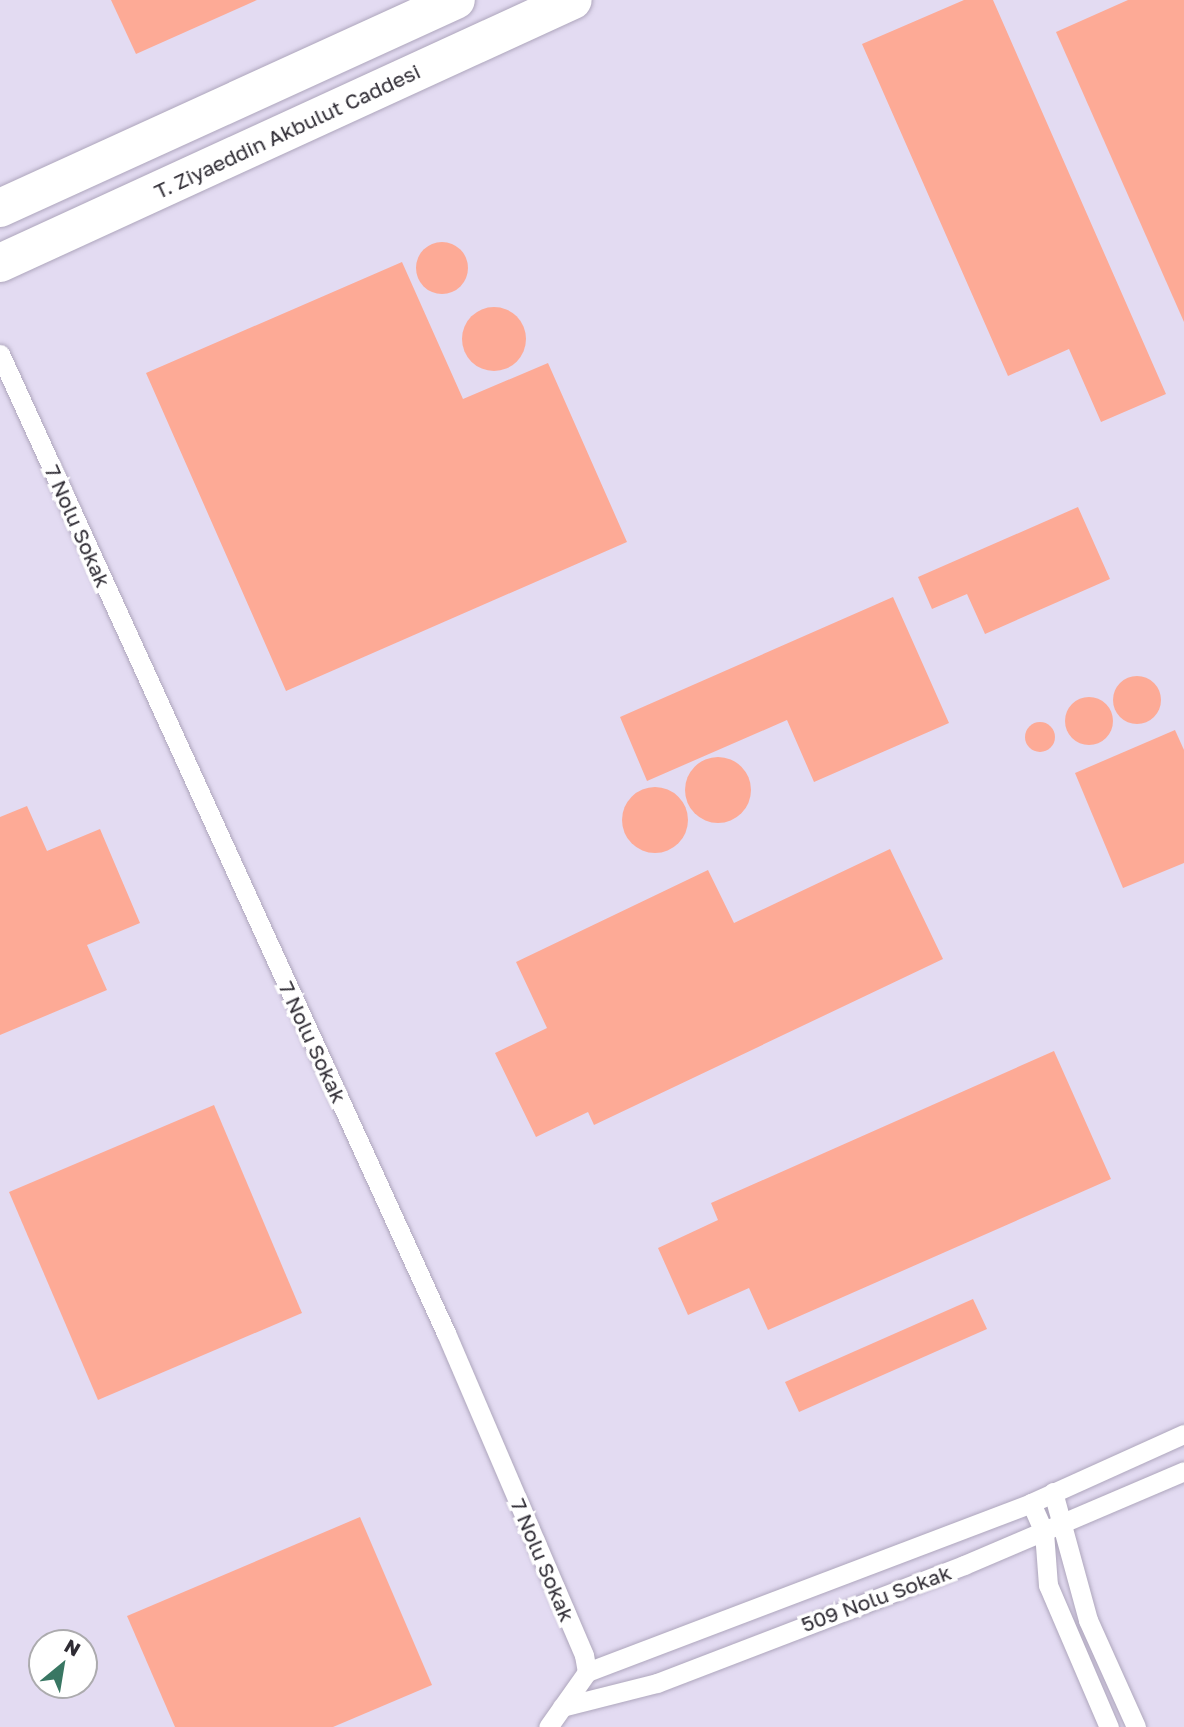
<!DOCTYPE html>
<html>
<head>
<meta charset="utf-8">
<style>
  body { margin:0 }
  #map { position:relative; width:1184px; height:1727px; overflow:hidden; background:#e3dbf2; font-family:"Golos Text",sans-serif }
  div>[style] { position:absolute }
  .building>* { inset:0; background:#fdaa96 }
  .round { border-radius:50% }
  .roads { filter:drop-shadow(0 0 2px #aea6bc) drop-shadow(0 0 2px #aea6bc) }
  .lane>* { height:19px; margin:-9.5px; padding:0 9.5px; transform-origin:9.5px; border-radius:9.5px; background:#fff }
  .secondary>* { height:38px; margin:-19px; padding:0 19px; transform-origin:19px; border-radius:19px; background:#fff }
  span { translate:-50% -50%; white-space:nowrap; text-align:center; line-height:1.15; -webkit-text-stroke:7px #fff; paint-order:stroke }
  .street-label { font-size:21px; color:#2f2c34 }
  .north { position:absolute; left:28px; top:1629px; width:70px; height:70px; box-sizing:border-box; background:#fff; border:2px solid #acabae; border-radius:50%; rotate:30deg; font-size:19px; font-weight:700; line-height:28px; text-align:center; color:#2f2c34 }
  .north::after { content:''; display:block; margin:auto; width:24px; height:32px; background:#397763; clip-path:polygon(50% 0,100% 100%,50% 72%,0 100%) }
</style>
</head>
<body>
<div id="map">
  <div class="building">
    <div style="clip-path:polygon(111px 0,257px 0,136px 54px)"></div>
    <div style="clip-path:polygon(964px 0,993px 0,1166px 394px,1101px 422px,1069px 349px,1008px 376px,862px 44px)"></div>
    <div style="clip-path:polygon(1128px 0,1184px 0,1184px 322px,1056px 32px)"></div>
    <div class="round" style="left:416px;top:242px;width:52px;height:52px"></div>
    <div style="clip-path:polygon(402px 262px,463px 399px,548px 363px,627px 542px,286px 691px,146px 373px)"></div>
    <div class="round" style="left:462px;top:307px;width:64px;height:64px"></div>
    <div style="clip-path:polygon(1078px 507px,1110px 579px,985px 634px,967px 594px,932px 609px,918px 577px)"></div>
    <div style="clip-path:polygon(893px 597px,949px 723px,814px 782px,787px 720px,647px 781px,620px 717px)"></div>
    <div class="round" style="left:1113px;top:676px;width:48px;height:48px"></div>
    <div class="round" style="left:1065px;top:697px;width:48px;height:48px"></div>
    <div class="round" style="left:1025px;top:722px;width:30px;height:30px"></div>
    <div style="clip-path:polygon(1175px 730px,1184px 750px,1184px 863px,1123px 888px,1075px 773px)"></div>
    <div class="round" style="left:685px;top:757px;width:66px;height:66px"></div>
    <div class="round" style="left:622px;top:787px;width:66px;height:66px"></div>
    <div style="clip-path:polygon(27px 806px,47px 851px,100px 829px,140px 923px,87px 945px,107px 990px,0 1035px,0 817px)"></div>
    <div style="clip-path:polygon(890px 849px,943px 959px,594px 1125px,588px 1112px,536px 1137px,495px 1053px,547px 1028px,516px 962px,708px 870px,734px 923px)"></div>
    <div style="clip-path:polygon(1054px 1051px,1111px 1179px,768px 1330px,749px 1288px,688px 1315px,658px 1248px,718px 1220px,711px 1203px)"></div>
    <div style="clip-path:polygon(214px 1105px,302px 1313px,98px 1400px,9px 1192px)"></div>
    <div style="clip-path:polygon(973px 1299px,987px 1329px,799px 1412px,785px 1382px)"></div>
    <div style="clip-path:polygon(360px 1517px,432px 1685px,333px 1727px,175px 1727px,127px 1616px)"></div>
  </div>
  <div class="roads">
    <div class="lane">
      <div style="left:0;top:354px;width:1076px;rotate:65.51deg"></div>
      <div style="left:446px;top:1333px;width:350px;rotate:66.8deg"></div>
      <div style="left:584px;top:1655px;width:17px;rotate:80deg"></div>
      <div style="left:587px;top:1672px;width:67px;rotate:125.3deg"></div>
      <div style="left:1053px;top:1492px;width:133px;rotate:74.7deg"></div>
      <div style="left:1088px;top:1620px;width:117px;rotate:65.8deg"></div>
      <div style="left:1031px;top:1503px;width:32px;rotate:66deg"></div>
      <div style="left:1044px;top:1532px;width:53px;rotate:85.7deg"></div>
      <div style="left:1048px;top:1585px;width:155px;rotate:66.8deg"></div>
      <div style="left:587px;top:1672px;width:475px;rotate:-20.8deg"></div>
      <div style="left:1031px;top:1503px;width:168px;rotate:-24.3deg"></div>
      <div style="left:562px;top:1707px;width:98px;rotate:-14.2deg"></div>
      <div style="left:657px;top:1683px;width:329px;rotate:-21deg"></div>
      <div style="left:964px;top:1565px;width:239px;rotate:-23.1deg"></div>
    </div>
    <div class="secondary">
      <div style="left:0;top:208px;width:501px;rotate:-24.52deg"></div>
      <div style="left:0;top:263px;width:630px;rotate:-24.65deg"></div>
    </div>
  </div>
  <div class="street-label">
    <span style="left:287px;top:131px;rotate:-25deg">T. Ziyaeddin Akbulut Caddesi</span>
    <span style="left:78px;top:526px;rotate:66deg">7 Nolu Sokak</span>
    <span style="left:313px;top:1042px;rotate:65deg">7 Nolu Sokak</span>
    <span style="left:543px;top:1560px;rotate:67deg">7 Nolu Sokak</span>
    <span style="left:876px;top:1598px;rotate:-20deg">509 Nolu Sokak</span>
  </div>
  <div class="north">N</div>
</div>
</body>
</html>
